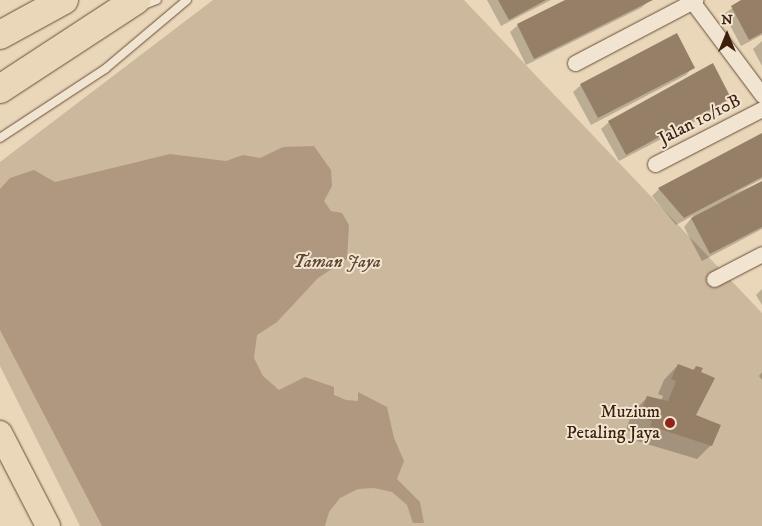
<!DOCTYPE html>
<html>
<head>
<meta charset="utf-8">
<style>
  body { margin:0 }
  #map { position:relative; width:762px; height:526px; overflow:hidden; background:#ead7ba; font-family:"IM FELL DW Pica",serif }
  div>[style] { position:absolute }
  .green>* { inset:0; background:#ccb89d }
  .water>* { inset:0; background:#af987f }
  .shadow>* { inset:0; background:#0003 }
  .building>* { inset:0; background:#967f67 }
  .roads { filter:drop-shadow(0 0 1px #684d38) drop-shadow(0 0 1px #684d38) }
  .lane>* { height:8px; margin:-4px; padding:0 4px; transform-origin:4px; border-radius:4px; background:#f1e5d2 }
  .street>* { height:15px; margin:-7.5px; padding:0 7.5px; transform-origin:7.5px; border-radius:7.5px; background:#f1e5d2 }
  .primary>* { height:24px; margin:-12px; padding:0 12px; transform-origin:12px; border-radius:12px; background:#ead7ba }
  .highway>* { height:28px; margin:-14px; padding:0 14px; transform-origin:14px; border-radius:14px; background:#ead7ba }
  .dots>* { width:14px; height:14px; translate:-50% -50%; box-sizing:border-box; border:2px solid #f1e5d2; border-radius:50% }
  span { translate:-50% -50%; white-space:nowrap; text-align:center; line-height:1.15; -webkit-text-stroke:4px #f1e5d2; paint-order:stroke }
  .street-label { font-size:18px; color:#3c1f0d }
  .park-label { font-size:18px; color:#604531; font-style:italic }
  .poi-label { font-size:18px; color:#3c1f0d }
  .right { translate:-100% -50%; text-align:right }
  .north { position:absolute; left:702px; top:10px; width:50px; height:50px; -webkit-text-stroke:4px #f1e5d2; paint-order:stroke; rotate:0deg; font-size:14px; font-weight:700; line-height:20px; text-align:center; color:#3c1f0d }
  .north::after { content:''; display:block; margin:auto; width:18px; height:22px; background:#3c1f0d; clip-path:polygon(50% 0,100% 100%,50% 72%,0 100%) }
</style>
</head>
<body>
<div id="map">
  <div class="green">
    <div style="clip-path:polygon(213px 0,464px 0,762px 313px,762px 526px,80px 526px,0 366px,0 162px)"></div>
  </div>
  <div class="water">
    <div style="clip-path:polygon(314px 146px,331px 170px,332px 186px,324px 201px,331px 211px,342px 213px,349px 225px,347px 259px,318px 278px,277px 322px,257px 335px,254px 358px,263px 376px,279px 390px,305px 377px,334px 387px,334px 395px,346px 400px,358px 401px,358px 392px,387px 407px,394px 438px,404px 461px,397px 479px,420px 502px,424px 523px,413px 523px,407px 505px,392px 492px,374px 488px,358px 489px,340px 498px,329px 512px,325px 526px,102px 526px,0 330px,0 189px,10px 178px,34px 170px,55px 182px,170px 154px,226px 161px,243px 155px,260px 158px,283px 147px)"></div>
  </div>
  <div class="shadow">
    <div style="clip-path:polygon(487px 0,551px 0,501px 26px)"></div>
    <div style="clip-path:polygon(568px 0,648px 0,649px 1px,641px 8px,526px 65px,510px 32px,518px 25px)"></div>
    <div style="clip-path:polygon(744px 0,762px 0,762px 35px,741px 46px,724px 14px)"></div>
    <div style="clip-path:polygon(762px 41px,762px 66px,753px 49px)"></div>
    <div style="clip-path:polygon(693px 67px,686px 75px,591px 125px,573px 92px,581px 85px)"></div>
    <div style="clip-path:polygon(730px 97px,719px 109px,619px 161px,601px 129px,609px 122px)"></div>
    <div style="clip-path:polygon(762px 135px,762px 179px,733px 194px,762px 182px,762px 229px,702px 261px,684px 227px,694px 215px,676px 225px,652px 196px,659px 189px)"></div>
    <div style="clip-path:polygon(762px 289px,762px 305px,756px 295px)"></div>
    <div style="clip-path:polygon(678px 365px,692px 371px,696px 367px,695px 416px,711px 445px,697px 459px,637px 441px,639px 435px,626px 430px,632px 412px,647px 398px,661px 400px,663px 396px,658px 394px,664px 380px)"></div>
    <div style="clip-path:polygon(762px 372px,762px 380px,759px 376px)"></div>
  </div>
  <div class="building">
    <div style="clip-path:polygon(498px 0,546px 0,509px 20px)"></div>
    <div style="clip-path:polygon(565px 0,653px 0,534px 59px,517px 24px)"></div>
    <div style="clip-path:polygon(741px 0,762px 0,762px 33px,749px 40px,731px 6px)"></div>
    <div style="clip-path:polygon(677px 33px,695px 68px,598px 118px,580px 84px)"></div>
    <div style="clip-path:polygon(713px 63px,731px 98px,626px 155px,608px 121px)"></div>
    <div style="clip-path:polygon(762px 133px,762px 177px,747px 185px,684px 218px,658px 188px)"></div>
    <div style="clip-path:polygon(762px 181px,762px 227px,710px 254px,691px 218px)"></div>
    <div style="clip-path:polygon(678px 364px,694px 370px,696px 366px,703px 368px,701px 372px,715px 378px,696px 415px,721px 425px,712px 446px,650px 426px,652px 421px,639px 416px,647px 396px,668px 401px,676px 381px,671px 379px)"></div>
  </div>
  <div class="roads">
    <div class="lane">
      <div style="left:141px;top:6px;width:17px;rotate:-21deg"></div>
      <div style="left:0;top:138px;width:126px;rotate:-33.3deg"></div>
      <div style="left:105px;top:69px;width:107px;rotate:-40.1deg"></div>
    </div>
    <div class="street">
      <div style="left:691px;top:0;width:119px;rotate:53.2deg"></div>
      <div style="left:575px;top:63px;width:136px;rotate:-27.7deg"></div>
      <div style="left:655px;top:164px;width:120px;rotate:-27.2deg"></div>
      <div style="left:714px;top:279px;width:54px;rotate:-27.5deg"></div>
    </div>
    <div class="primary">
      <div style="left:0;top:433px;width:105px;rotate:62.7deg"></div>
    </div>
    <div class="highway">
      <div style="left:0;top:35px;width:73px;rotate:-28.7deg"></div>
      <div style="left:0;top:89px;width:163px;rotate:-33.2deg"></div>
    </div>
  </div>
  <div class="dots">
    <div style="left:670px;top:423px;background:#8f2418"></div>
  </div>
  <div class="street-label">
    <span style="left:700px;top:120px;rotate:-27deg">Jalan 10/10B</span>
  </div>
  <div class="park-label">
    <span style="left:337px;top:262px">Taman Jaya</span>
  </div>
  <div class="poi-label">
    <span class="right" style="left:660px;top:423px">Muzium<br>Petaling Jaya</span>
  </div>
  <div class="north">N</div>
</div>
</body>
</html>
